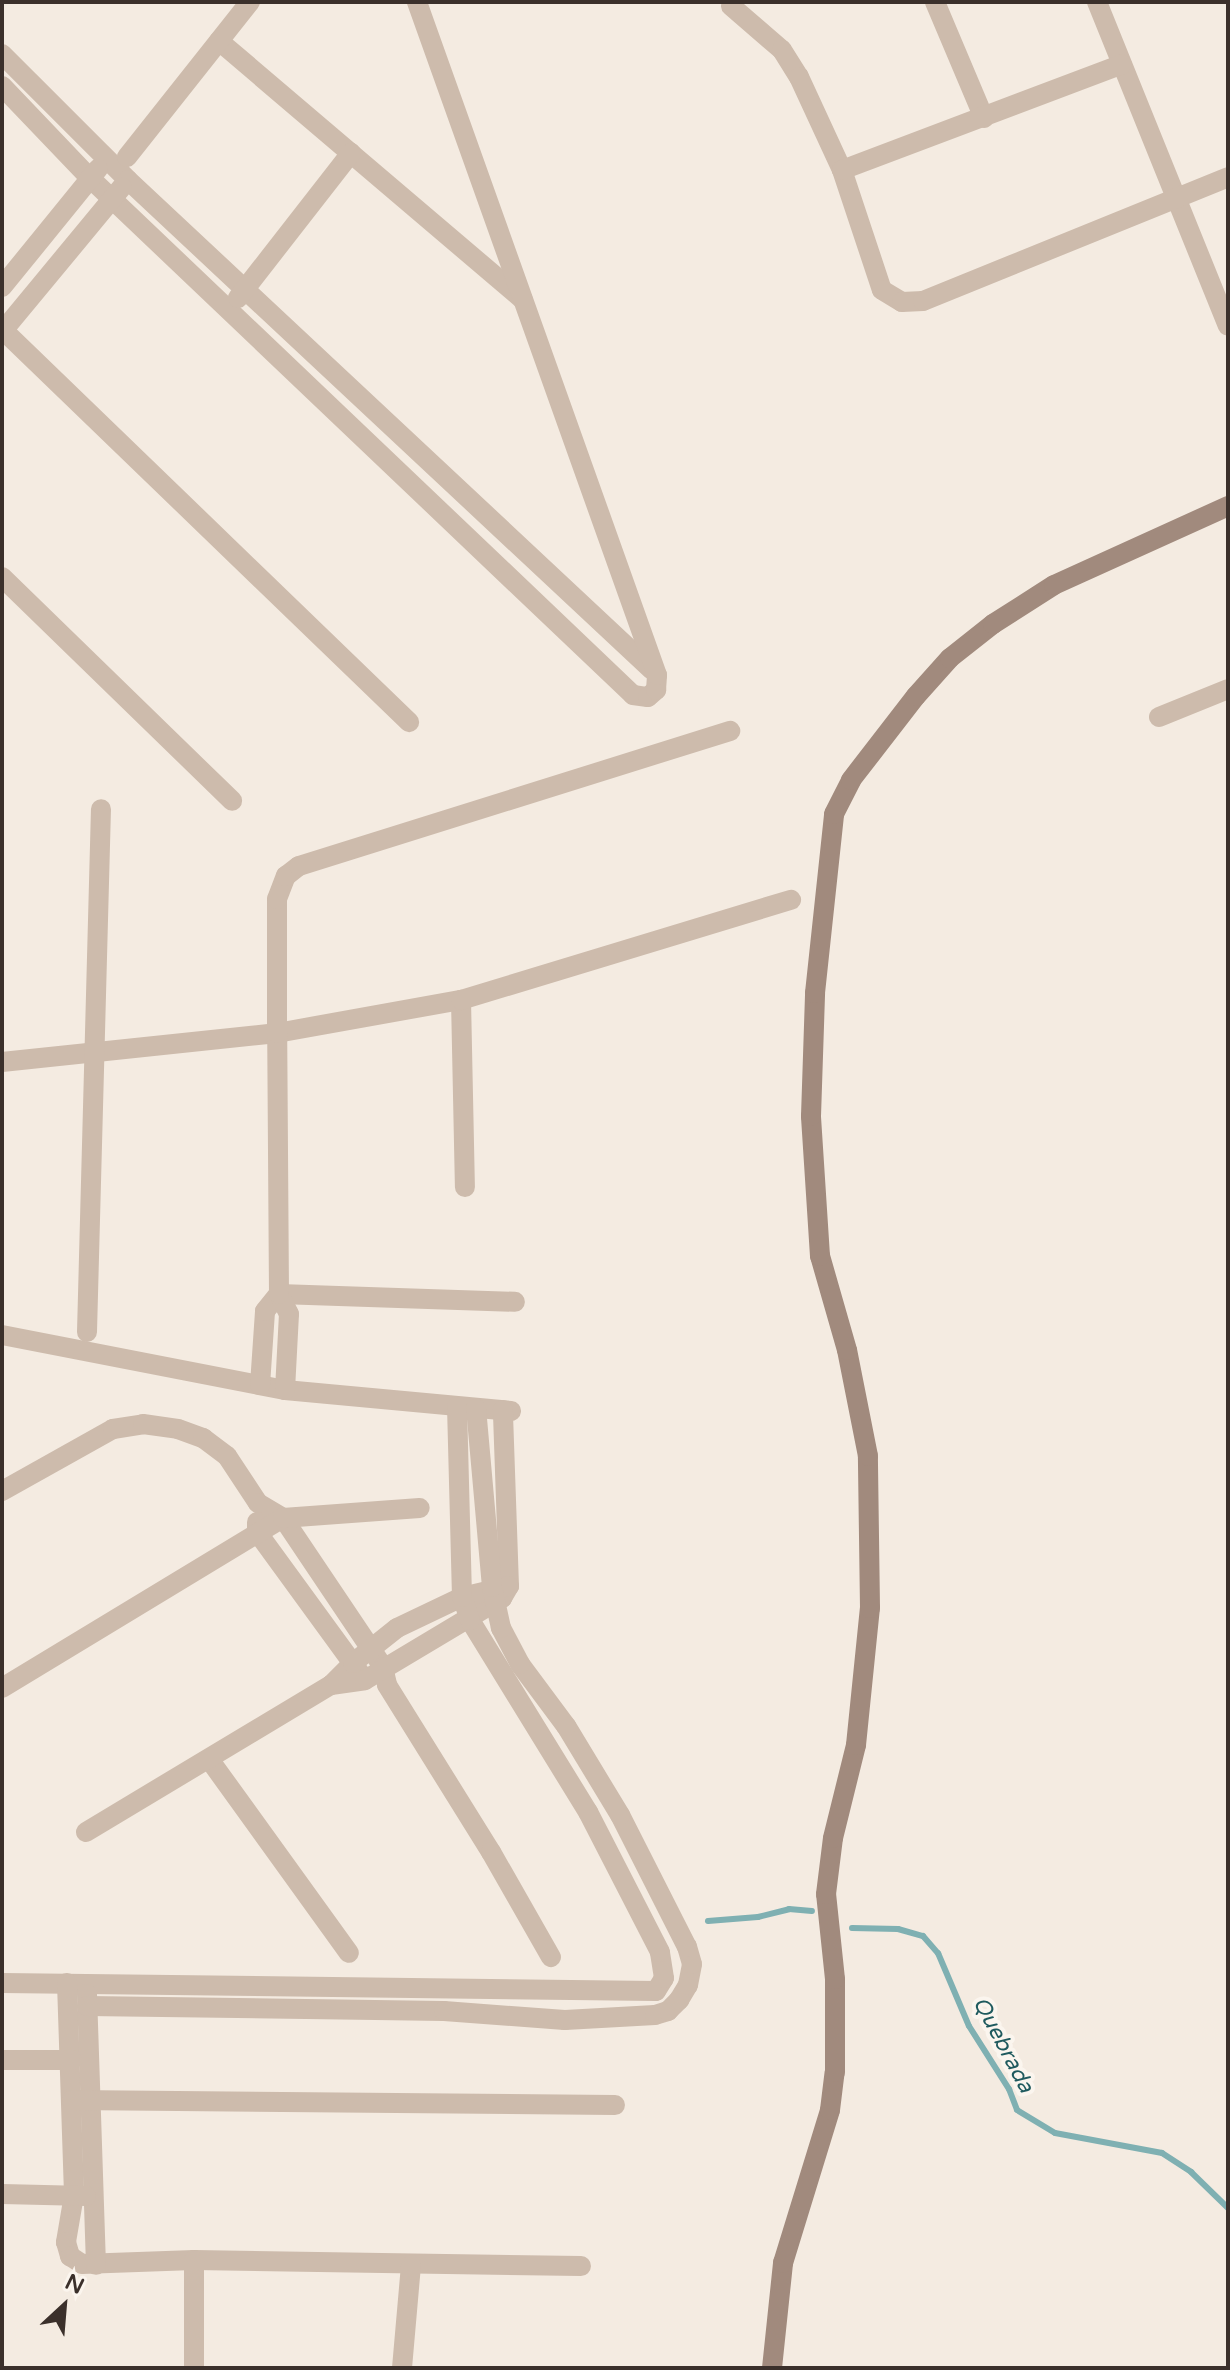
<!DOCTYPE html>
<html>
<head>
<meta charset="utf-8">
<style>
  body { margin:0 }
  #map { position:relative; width:1230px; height:2370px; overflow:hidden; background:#f4ebe1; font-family:"Varela Round",sans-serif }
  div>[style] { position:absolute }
  .stream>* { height:6px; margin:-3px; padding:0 3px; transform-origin:3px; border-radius:3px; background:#7fb0b2 }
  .street>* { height:20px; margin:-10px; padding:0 10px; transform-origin:10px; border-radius:10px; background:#cdbbac }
  .secondary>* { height:20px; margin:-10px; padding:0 10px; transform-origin:10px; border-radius:10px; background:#a18a7d }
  span { translate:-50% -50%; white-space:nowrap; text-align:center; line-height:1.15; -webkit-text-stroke:8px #fbf5ee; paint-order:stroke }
  .water-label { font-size:22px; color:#1f5a5e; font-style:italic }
  .frame { position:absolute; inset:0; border:4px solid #3b302b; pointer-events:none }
  .north { position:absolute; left:24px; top:2266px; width:80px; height:80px; -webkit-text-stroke:6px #fbf5ee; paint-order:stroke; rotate:26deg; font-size:22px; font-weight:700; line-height:32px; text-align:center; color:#3b302b }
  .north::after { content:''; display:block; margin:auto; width:28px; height:36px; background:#3b302b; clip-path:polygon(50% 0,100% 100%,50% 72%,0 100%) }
</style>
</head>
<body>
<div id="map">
  <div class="stream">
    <div style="left:708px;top:1921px;width:50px;rotate:-4.6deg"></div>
    <div style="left:758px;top:1917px;width:32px;rotate:-14deg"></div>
    <div style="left:789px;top:1909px;width:23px;rotate:5deg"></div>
    <div style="left:852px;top:1928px;width:46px;rotate:1.2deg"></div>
    <div style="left:898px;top:1929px;width:26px;rotate:16deg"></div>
    <div style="left:923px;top:1936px;width:23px;rotate:49deg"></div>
    <div style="left:938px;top:1953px;width:79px;rotate:67deg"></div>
    <div style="left:969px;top:2026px;width:75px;rotate:57.6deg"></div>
    <div style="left:1009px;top:2089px;width:22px;rotate:69deg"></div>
    <div style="left:1017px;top:2110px;width:44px;rotate:31.2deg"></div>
    <div style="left:1055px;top:2133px;width:109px;rotate:10.6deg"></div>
    <div style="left:1162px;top:2153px;width:35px;rotate:33deg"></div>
    <div style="left:1191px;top:2172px;width:52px;rotate:44.2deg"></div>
  </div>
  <div class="street">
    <div style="left:935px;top:2px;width:126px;rotate:67.1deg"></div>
    <div style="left:1097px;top:2px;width:349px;rotate:68deg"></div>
    <div style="left:731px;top:6px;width:67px;rotate:40.8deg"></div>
    <div style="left:782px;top:50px;width:32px;rotate:58deg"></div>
    <div style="left:799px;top:77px;width:102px;rotate:65.2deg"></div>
    <div style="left:842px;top:170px;width:126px;rotate:71.6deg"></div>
    <div style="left:882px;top:290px;width:23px;rotate:31deg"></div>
    <div style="left:902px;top:302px;width:21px;rotate:-3deg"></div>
    <div style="left:923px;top:301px;width:329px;rotate:-22.1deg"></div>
    <div style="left:219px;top:41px;width:399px;rotate:40.4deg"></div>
    <div style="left:2px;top:54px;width:178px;rotate:45deg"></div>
    <div style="left:128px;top:180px;width:717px;rotate:43.08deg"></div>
    <div style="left:2px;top:86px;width:127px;rotate:46.3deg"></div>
    <div style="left:90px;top:178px;width:750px;rotate:43.59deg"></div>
    <div style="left:633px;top:695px;width:15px;rotate:8deg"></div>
    <div style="left:648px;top:697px;width:11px;rotate:-41deg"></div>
    <div style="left:656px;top:690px;width:15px;rotate:-86deg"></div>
    <div style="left:657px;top:675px;width:715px;rotate:-109.63deg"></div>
    <div style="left:127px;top:157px;width:198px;rotate:-51.6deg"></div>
    <div style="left:842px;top:170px;width:299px;rotate:-20.7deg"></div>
    <div style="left:2px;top:287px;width:152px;rotate:-50.9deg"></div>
    <div style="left:238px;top:298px;width:184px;rotate:-52.1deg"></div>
    <div style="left:2px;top:329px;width:566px;rotate:44deg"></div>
    <div style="left:2px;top:332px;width:188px;rotate:-50.4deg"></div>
    <div style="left:2px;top:577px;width:321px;rotate:44.2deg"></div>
    <div style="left:1159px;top:717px;width:74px;rotate:-22.1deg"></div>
    <div style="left:461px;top:1000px;width:187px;rotate:88.8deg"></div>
    <div style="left:2px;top:1062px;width:277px;rotate:-6deg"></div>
    <div style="left:277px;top:1033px;width:187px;rotate:-10.2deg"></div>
    <div style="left:461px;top:1000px;width:345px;rotate:-16.9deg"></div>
    <div style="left:279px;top:1294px;width:236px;rotate:1.9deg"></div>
    <div style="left:87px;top:1332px;width:523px;rotate:-88.47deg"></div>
    <div style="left:2px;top:1335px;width:288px;rotate:11deg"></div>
    <div style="left:285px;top:1390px;width:227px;rotate:5.3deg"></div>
    <div style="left:260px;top:1385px;width:74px;rotate:-86.1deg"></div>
    <div style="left:265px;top:1311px;width:22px;rotate:-51deg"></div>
    <div style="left:285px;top:1390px;width:76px;rotate:-87deg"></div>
    <div style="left:289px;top:1314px;width:22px;rotate:-117deg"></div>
    <div style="left:279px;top:1294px;width:261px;rotate:-90.4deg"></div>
    <div style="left:277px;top:1033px;width:134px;rotate:-90deg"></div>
    <div style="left:277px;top:899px;width:25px;rotate:-69deg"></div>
    <div style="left:286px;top:876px;width:16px;rotate:-38deg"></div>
    <div style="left:299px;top:866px;width:452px;rotate:-17.4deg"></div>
    <div style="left:2px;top:1491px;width:127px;rotate:-29.2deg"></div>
    <div style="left:113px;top:1429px;width:30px;rotate:-9deg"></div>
    <div style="left:143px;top:1424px;width:35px;rotate:8deg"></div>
    <div style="left:178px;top:1429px;width:27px;rotate:20deg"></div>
    <div style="left:203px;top:1438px;width:30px;rotate:37deg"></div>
    <div style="left:227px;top:1456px;width:56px;rotate:56.6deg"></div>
    <div style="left:258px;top:1503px;width:29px;rotate:31deg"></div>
    <div style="left:283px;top:1518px;width:179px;rotate:56.1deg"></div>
    <div style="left:383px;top:1667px;width:18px;rotate:77deg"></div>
    <div style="left:387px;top:1685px;width:197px;rotate:58.1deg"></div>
    <div style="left:491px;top:1852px;width:121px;rotate:60.3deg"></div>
    <div style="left:257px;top:1522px;width:10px;rotate:90deg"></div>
    <div style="left:257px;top:1532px;width:175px;rotate:53.9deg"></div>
    <div style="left:331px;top:1685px;width:34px;rotate:-8deg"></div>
    <div style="left:365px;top:1680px;width:160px;rotate:-30.9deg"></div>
    <div style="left:502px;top:1598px;width:14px;rotate:-60deg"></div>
    <div style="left:509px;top:1586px;width:176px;rotate:-92deg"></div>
    <div style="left:2px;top:1688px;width:328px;rotate:-31.2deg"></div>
    <div style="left:283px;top:1518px;width:137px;rotate:-4.2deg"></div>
    <div style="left:209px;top:1759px;width:239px;rotate:54.2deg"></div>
    <div style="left:86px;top:1832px;width:286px;rotate:-31deg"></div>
    <div style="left:331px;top:1685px;width:31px;rotate:-45deg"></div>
    <div style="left:353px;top:1663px;width:56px;rotate:-38.5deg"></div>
    <div style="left:397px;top:1628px;width:72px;rotate:-25.5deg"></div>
    <div style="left:462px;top:1597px;width:48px;rotate:-13.2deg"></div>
    <div style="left:2px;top:1983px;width:654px;rotate:0.7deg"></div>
    <div style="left:656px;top:1991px;width:15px;rotate:-58deg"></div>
    <div style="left:664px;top:1978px;width:26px;rotate:-99deg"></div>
    <div style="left:660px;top:1952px;width:157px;rotate:-117.2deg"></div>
    <div style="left:588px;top:1812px;width:225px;rotate:-121.6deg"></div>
    <div style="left:470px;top:1620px;width:24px;rotate:-109deg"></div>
    <div style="left:462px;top:1597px;width:190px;rotate:-91.5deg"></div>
    <div style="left:67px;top:1983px;width:212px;rotate:88.1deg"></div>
    <div style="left:74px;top:2195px;width:48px;rotate:99.7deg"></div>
    <div style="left:66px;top:2242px;width:15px;rotate:74deg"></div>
    <div style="left:70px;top:2256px;width:14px;rotate:34deg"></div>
    <div style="left:82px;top:2264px;width:112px;rotate:-2deg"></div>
    <div style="left:194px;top:2260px;width:387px;rotate:0.9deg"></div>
    <div style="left:87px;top:1994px;width:271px;rotate:88.1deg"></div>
    <div style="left:87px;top:2006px;width:357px;rotate:0.8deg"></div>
    <div style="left:444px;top:2011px;width:121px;rotate:4.3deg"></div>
    <div style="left:565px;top:2020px;width:90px;rotate:-3.2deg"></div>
    <div style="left:655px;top:2015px;width:14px;rotate:-17deg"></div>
    <div style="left:668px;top:2011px;width:16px;rotate:-45deg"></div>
    <div style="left:679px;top:2000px;width:17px;rotate:-59deg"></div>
    <div style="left:688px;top:1985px;width:21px;rotate:-79deg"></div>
    <div style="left:692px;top:1964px;width:18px;rotate:-106deg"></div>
    <div style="left:687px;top:1947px;width:148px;rotate:-116.9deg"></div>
    <div style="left:620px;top:1815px;width:104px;rotate:-121.2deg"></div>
    <div style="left:566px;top:1726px;width:77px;rotate:-126.6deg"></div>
    <div style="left:520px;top:1664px;width:41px;rotate:-117.8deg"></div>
    <div style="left:501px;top:1628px;width:42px;rotate:-102.4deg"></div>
    <div style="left:492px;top:1587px;width:179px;rotate:-95.1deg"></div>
    <div style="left:2px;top:2060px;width:70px"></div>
    <div style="left:72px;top:2100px;width:543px;rotate:0.53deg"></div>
    <div style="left:2px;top:2194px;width:84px;rotate:1.4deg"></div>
    <div style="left:194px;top:2368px;width:108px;rotate:-90deg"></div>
    <div style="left:402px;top:2368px;width:103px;rotate:-85deg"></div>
  </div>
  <div class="secondary">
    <div style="left:772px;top:2368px;width:106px;rotate:-84deg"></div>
    <div style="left:783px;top:2263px;width:160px;rotate:-72.9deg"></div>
    <div style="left:830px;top:2110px;width:38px;rotate:-83deg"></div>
    <div style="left:835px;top:2072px;width:93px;rotate:-90deg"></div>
    <div style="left:835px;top:1979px;width:85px;rotate:-96deg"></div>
    <div style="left:826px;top:1894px;width:56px;rotate:-82.9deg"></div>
    <div style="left:833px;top:1838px;width:96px;rotate:-76.1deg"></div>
    <div style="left:856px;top:1745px;width:138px;rotate:-84.2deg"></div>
    <div style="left:870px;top:1608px;width:152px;rotate:-90.8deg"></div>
    <div style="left:868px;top:1456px;width:108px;rotate:-101.2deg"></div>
    <div style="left:847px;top:1350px;width:98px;rotate:-106deg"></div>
    <div style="left:820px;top:1256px;width:140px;rotate:-93.7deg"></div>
    <div style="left:811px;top:1116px;width:123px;rotate:-88.1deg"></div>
    <div style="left:815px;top:993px;width:180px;rotate:-83.9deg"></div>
    <div style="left:834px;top:814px;width:38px;rotate:-63deg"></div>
    <div style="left:851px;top:780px;width:106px;rotate:-52.3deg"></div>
    <div style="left:916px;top:696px;width:51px;rotate:-48.2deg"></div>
    <div style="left:950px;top:658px;width:55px;rotate:-38.3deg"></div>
    <div style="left:993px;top:624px;width:72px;rotate:-32.6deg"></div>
    <div style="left:1054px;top:585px;width:191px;rotate:-24.4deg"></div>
  </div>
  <div class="water-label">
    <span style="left:1003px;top:2045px;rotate:62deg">Quebrada</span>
  </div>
  <div class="frame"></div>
  <div class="north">N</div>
</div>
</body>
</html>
